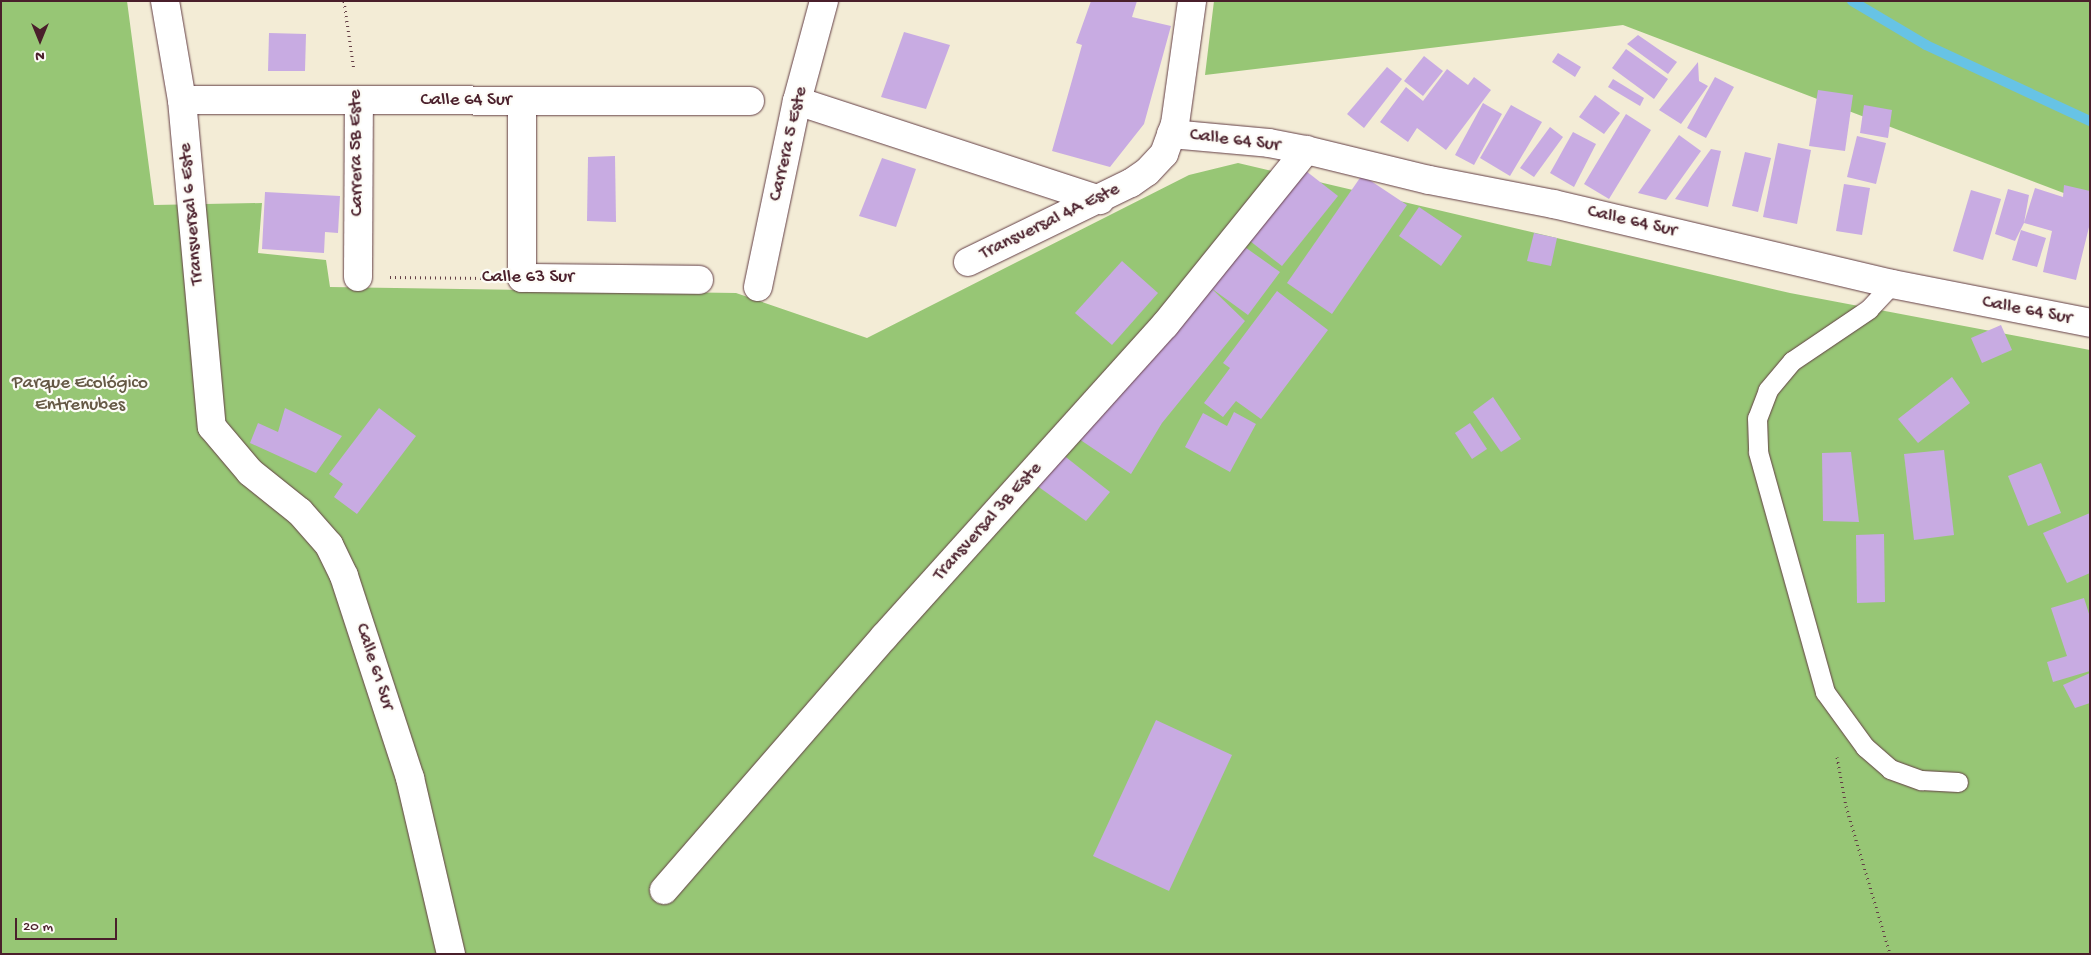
<!DOCTYPE html>
<html>
<head>
<meta charset="utf-8">
<style>
  body { margin:0 }
  #map { position:relative; width:2091px; height:955px; overflow:hidden; background:#f3ecd6; font-family:"Gochi Hand",sans-serif }
  div>[style] { position:absolute }
  .green>* { inset:0; background:#97c675 }
  .stream>* { height:10px; margin:-5px; padding:0 5px; transform-origin:5px; border-radius:5px; background:#67c3e5 }
  .building>* { inset:0; background:#c8abe2 }
  .path>* { height:3px; margin-top:-1.5px; transform-origin:0; background:repeating-linear-gradient(90deg,#633e45 0 1px,transparent 0 5px) }
  .roads { filter:drop-shadow(0 0 1px #633e45) drop-shadow(0 0 1px #633e45) }
  .service>* { height:19px; margin:-9.5px; padding:0 9.5px; transform-origin:9.5px; border-radius:9.5px; background:#fff }
  .minor>* { height:28px; margin:-14px; padding:0 14px; transform-origin:14px; border-radius:14px; background:#fff }
  span { translate:-50% -50%; white-space:nowrap; text-align:center; line-height:1.15; -webkit-text-stroke:4.5px #fdfcf7; paint-order:stroke }
  .street-label { font-size:19px; color:#4a1f2b }
  .park-label { font-size:19px; color:#655945 }
  .frame { position:absolute; inset:0; border:2px solid #4a1f2b; pointer-events:none }
  .north { position:absolute; left:15px; top:15px; width:50px; height:50px; -webkit-text-stroke:4px #fdfcf7; paint-order:stroke; rotate:180deg; font-size:14px; font-weight:700; line-height:20px; text-align:center; color:#4a1f2b }
  .north::after { content:''; display:block; margin:auto; width:18px; height:22px; background:#4a1f2b; clip-path:polygon(50% 0,100% 100%,50% 72%,0 100%) }
  .scale { position:absolute; left:15px; top:918px; width:102px; height:22px; box-sizing:border-box; border:2px solid #4a1f2b; border-top:0; padding-left:6px; font-size:15px; line-height:18px; white-space:nowrap; color:#4a1f2b; -webkit-text-stroke:4px #fdfcf7; paint-order:stroke }
</style>
</head>
<body>
<div id="map">
  <div class="green">
    <div style="clip-path:polygon(1px 1px,127px 1px,154px 205px,262px 203px,258px 253px,326px 260px,330px 287px,736px 293px,867px 338px,1189px 175px,1238px 163px,1790px 293px,2090px 350px,2090px 954px,1px 954px)"></div>
    <div style="clip-path:polygon(1214px 1px,2090px 1px,2090px 203px,1623px 25px,1205px 75px)"></div>
  </div>
  <div class="stream">
    <div style="left:1852px;top:1px;width:86px;rotate:30.7deg"></div>
    <div style="left:1926px;top:45px;width:181px;rotate:24.9deg"></div>
  </div>
  <div class="building">
    <div style="clip-path:polygon(1091px 1px,1137px 1px,1132px 17px,1171px 26px,1144px 124px,1110px 167px,1052px 151px,1082px 45px,1076px 43px)"></div>
    <div style="clip-path:polygon(904px 32px,950px 45px,926px 109px,881px 97px)"></div>
    <div style="clip-path:polygon(269px 33px,306px 34px,305px 71px,268px 71px)"></div>
    <div style="clip-path:polygon(1638px 35px,1677px 62px,1668px 74px,1627px 44px)"></div>
    <div style="clip-path:polygon(1626px 49px,1668px 79px,1654px 99px,1612px 68px)"></div>
    <div style="clip-path:polygon(1558px 53px,1581px 67px,1575px 77px,1552px 62px)"></div>
    <div style="clip-path:polygon(1424px 56px,1443px 71px,1423px 96px,1404px 81px)"></div>
    <div style="clip-path:polygon(1698px 62px,1699px 81px,1708px 86px,1681px 124px,1659px 110px)"></div>
    <div style="clip-path:polygon(1387px 67px,1402px 79px,1364px 128px,1347px 114px)"></div>
    <div style="clip-path:polygon(1447px 69px,1468px 85px,1474px 77px,1491px 90px,1446px 150px,1417px 128px,1408px 142px,1380px 122px,1406px 87px,1423px 101px)"></div>
    <div style="clip-path:polygon(1715px 77px,1734px 87px,1706px 138px,1687px 128px)"></div>
    <div style="clip-path:polygon(1613px 79px,1644px 98px,1640px 106px,1608px 87px)"></div>
    <div style="clip-path:polygon(1818px 90px,1853px 95px,1845px 151px,1809px 146px)"></div>
    <div style="clip-path:polygon(1595px 95px,1620px 113px,1604px 134px,1579px 117px)"></div>
    <div style="clip-path:polygon(1483px 103px,1502px 114px,1474px 165px,1455px 155px)"></div>
    <div style="clip-path:polygon(1511px 105px,1542px 122px,1510px 176px,1480px 158px)"></div>
    <div style="clip-path:polygon(1864px 105px,1892px 110px,1888px 138px,1860px 133px)"></div>
    <div style="clip-path:polygon(1626px 114px,1651px 130px,1609px 199px,1584px 184px)"></div>
    <div style="clip-path:polygon(1550px 127px,1563px 137px,1534px 177px,1520px 168px)"></div>
    <div style="clip-path:polygon(1573px 132px,1596px 144px,1574px 187px,1550px 173px)"></div>
    <div style="clip-path:polygon(1679px 135px,1701px 151px,1666px 200px,1638px 193px)"></div>
    <div style="clip-path:polygon(1857px 136px,1886px 143px,1876px 184px,1847px 177px)"></div>
    <div style="clip-path:polygon(1778px 143px,1811px 150px,1797px 224px,1763px 217px)"></div>
    <div style="clip-path:polygon(1711px 149px,1721px 151px,1708px 207px,1675px 199px)"></div>
    <div style="clip-path:polygon(1745px 152px,1771px 158px,1758px 212px,1732px 206px)"></div>
    <div style="clip-path:polygon(615px 156px,616px 222px,587px 221px,588px 157px)"></div>
    <div style="clip-path:polygon(882px 158px,916px 169px,896px 227px,859px 216px)"></div>
    <div style="clip-path:polygon(1306px 171px,1338px 196px,1282px 266px,1250px 241px)"></div>
    <div style="clip-path:polygon(1362px 175px,1407px 205px,1332px 314px,1287px 283px)"></div>
    <div style="clip-path:polygon(1844px 184px,1870px 188px,1862px 235px,1836px 231px)"></div>
    <div style="clip-path:polygon(2064px 185px,2090px 191px,2090px 223px,2076px 280px,2043px 272px,2052px 231px,2024px 223px,2015px 241px,1995px 234px,2008px 189px,2029px 195px,2024px 223px,2035px 188px,2063px 197px)"></div>
    <div style="clip-path:polygon(1971px 190px,2001px 199px,1983px 260px,1953px 251px)"></div>
    <div style="clip-path:polygon(265px 192px,340px 196px,338px 233px,325px 232px,324px 253px,262px 249px)"></div>
    <div style="clip-path:polygon(1419px 207px,1462px 236px,1441px 266px,1399px 236px)"></div>
    <div style="clip-path:polygon(2021px 230px,2046px 238px,2037px 267px,2012px 260px)"></div>
    <div style="clip-path:polygon(1534px 233px,1557px 238px,1551px 266px,1527px 261px)"></div>
    <div style="clip-path:polygon(1242px 245px,1280px 272px,1248px 315px,1211px 288px,1245px 321px,1162px 423px,1131px 474px,1079px 439px)"></div>
    <div style="clip-path:polygon(1122px 261px,1158px 293px,1112px 345px,1075px 313px)"></div>
    <div style="clip-path:polygon(1277px 291px,1328px 330px,1261px 419px,1236px 401px,1223px 417px,1204px 403px,1230px 368px,1223px 363px)"></div>
    <div style="clip-path:polygon(2001px 325px,2012px 350px,1982px 363px,1971px 338px)"></div>
    <div style="clip-path:polygon(1952px 377px,1970px 403px,1918px 443px,1898px 419px)"></div>
    <div style="clip-path:polygon(1493px 397px,1521px 439px,1501px 452px,1473px 412px)"></div>
    <div style="clip-path:polygon(285px 408px,342px 436px,316px 473px,250px 443px,258px 423px,278px 432px)"></div>
    <div style="clip-path:polygon(379px 408px,416px 436px,357px 514px,334px 497px,343px 484px,329px 474px)"></div>
    <div style="clip-path:polygon(1234px 412px,1256px 424px,1230px 472px,1185px 447px,1203px 413px,1227px 426px)"></div>
    <div style="clip-path:polygon(1470px 423px,1487px 449px,1472px 459px,1455px 433px)"></div>
    <div style="clip-path:polygon(1944px 450px,1954px 535px,1914px 540px,1904px 454px)"></div>
    <div style="clip-path:polygon(1851px 452px,1859px 522px,1823px 521px,1822px 453px)"></div>
    <div style="clip-path:polygon(1062px 454px,1110px 492px,1086px 521px,1036px 485px)"></div>
    <div style="clip-path:polygon(2041px 463px,2061px 513px,2028px 526px,2008px 476px)"></div>
    <div style="clip-path:polygon(2090px 513px,2090px 573px,2067px 583px,2043px 533px)"></div>
    <div style="clip-path:polygon(1884px 534px,1885px 602px,1857px 603px,1856px 535px)"></div>
    <div style="clip-path:polygon(2084px 598px,2090px 617px,2090px 671px,2053px 682px,2047px 662px,2067px 656px,2051px 608px)"></div>
    <div style="clip-path:polygon(2090px 673px,2090px 703px,2075px 708px,2063px 685px)"></div>
    <div style="clip-path:polygon(1156px 720px,1232px 755px,1169px 891px,1093px 856px)"></div>
  </div>
  <div class="path">
    <div style="left:344px;top:1px;width:70px;rotate:81.8deg"></div>
    <div style="left:390px;top:277px;width:102px;rotate:0.6deg"></div>
    <div style="left:1837px;top:757px;width:50px;rotate:79.6deg"></div>
    <div style="left:1846px;top:806px;width:154px;rotate:73.4deg"></div>
  </div>
  <div class="roads">
    <div class="service">
      <div style="left:1892px;top:284px;width:34px;rotate:133deg"></div>
      <div style="left:1869px;top:309px;width:93px;rotate:146deg"></div>
      <div style="left:1792px;top:361px;width:38px;rotate:130deg"></div>
      <div style="left:1768px;top:390px;width:30px;rotate:111deg"></div>
      <div style="left:1757px;top:418px;width:34px;rotate:88deg"></div>
      <div style="left:1758px;top:452px;width:249px;rotate:74.4deg"></div>
      <div style="left:1825px;top:692px;width:68px;rotate:54deg"></div>
      <div style="left:1865px;top:747px;width:33px;rotate:41deg"></div>
      <div style="left:1890px;top:769px;width:33px;rotate:20deg"></div>
      <div style="left:1921px;top:780px;width:37px;rotate:3deg"></div>
    </div>
    <div class="minor">
      <div style="left:165px;top:1px;width:100px;rotate:80.3deg"></div>
      <div style="left:182px;top:100px;width:328px;rotate:84.8deg"></div>
      <div style="left:212px;top:427px;width:59px;rotate:49.8deg"></div>
      <div style="left:250px;top:472px;width:64px;rotate:38.7deg"></div>
      <div style="left:300px;top:512px;width:44px;rotate:48.7deg"></div>
      <div style="left:329px;top:545px;width:34px;rotate:64deg"></div>
      <div style="left:344px;top:576px;width:213px;rotate:71.9deg"></div>
      <div style="left:410px;top:778px;width:181px;rotate:76.9deg"></div>
      <div style="left:182px;top:100px;width:568px;rotate:0.1deg"></div>
      <div style="left:522px;top:101px;width:177px;rotate:90deg"></div>
      <div style="left:522px;top:278px;width:177px;rotate:0.6deg"></div>
      <div style="left:797px;top:101px;width:319px;rotate:18.1deg"></div>
      <div style="left:1171px;top:134px;width:98px;rotate:5.2deg"></div>
      <div style="left:1269px;top:143px;width:38px;rotate:11deg"></div>
      <div style="left:1306px;top:150px;width:127px;rotate:13.7deg"></div>
      <div style="left:1429px;top:180px;width:127px;rotate:10.9deg"></div>
      <div style="left:1554px;top:204px;width:347px;rotate:13.3deg"></div>
      <div style="left:1892px;top:284px;width:202px;rotate:11.1deg"></div>
      <div style="left:968px;top:262px;width:181px;rotate:-25.9deg"></div>
      <div style="left:1131px;top:183px;width:19px;rotate:-35deg"></div>
      <div style="left:1147px;top:172px;width:25px;rotate:-47deg"></div>
      <div style="left:1164px;top:154px;width:32px;rotate:-70deg"></div>
      <div style="left:1175px;top:124px;width:124px;rotate:-82.1deg"></div>
      <div style="left:358px;top:277px;width:176px;rotate:-89.7deg"></div>
      <div style="left:758px;top:287px;width:190px;rotate:-78.2deg"></div>
      <div style="left:797px;top:101px;width:104px;rotate:-74.9deg"></div>
      <div style="left:664px;top:890px;width:335px;rotate:-49deg"></div>
      <div style="left:884px;top:637px;width:420px;rotate:-48deg"></div>
      <div style="left:1165px;top:325px;width:225px;rotate:-51.1deg"></div>
    </div>
  </div>
  <div class="street-label">
    <span style="left:466px;top:101px">Calle 64 Sur</span>
    <span style="left:1235px;top:141px;rotate:7deg">Calle 64 Sur</span>
    <span style="left:789px;top:144px;rotate:-77deg">Carrera 5 Este</span>
    <span style="left:357px;top:153px;rotate:-91deg">Carrera 5B Este</span>
    <span style="left:192px;top:214px;rotate:-95deg">Transversal 6 Este</span>
    <span style="left:1050px;top:222px;rotate:-26deg">Transversal 4A Este</span>
    <span style="left:1632px;top:222px;rotate:13deg">Calle 64 Sur</span>
    <span style="left:528px;top:278px">Calle 63 Sur</span>
    <span style="left:2027px;top:311px;rotate:11deg">Calle 64 Sur</span>
    <span style="left:988px;top:522px;rotate:-48deg">Transversal 3B Este</span>
    <span style="left:374px;top:667px;rotate:72deg">Calle 61 Sur</span>
  </div>
  <div class="park-label">
    <span style="left:80px;top:395px">Parque Ecológico<br>Entrenubes</span>
  </div>
  <div class="frame"></div>
  <div class="north">N</div>
  <div class="scale">20 m</div>
</div>
</body>
</html>
